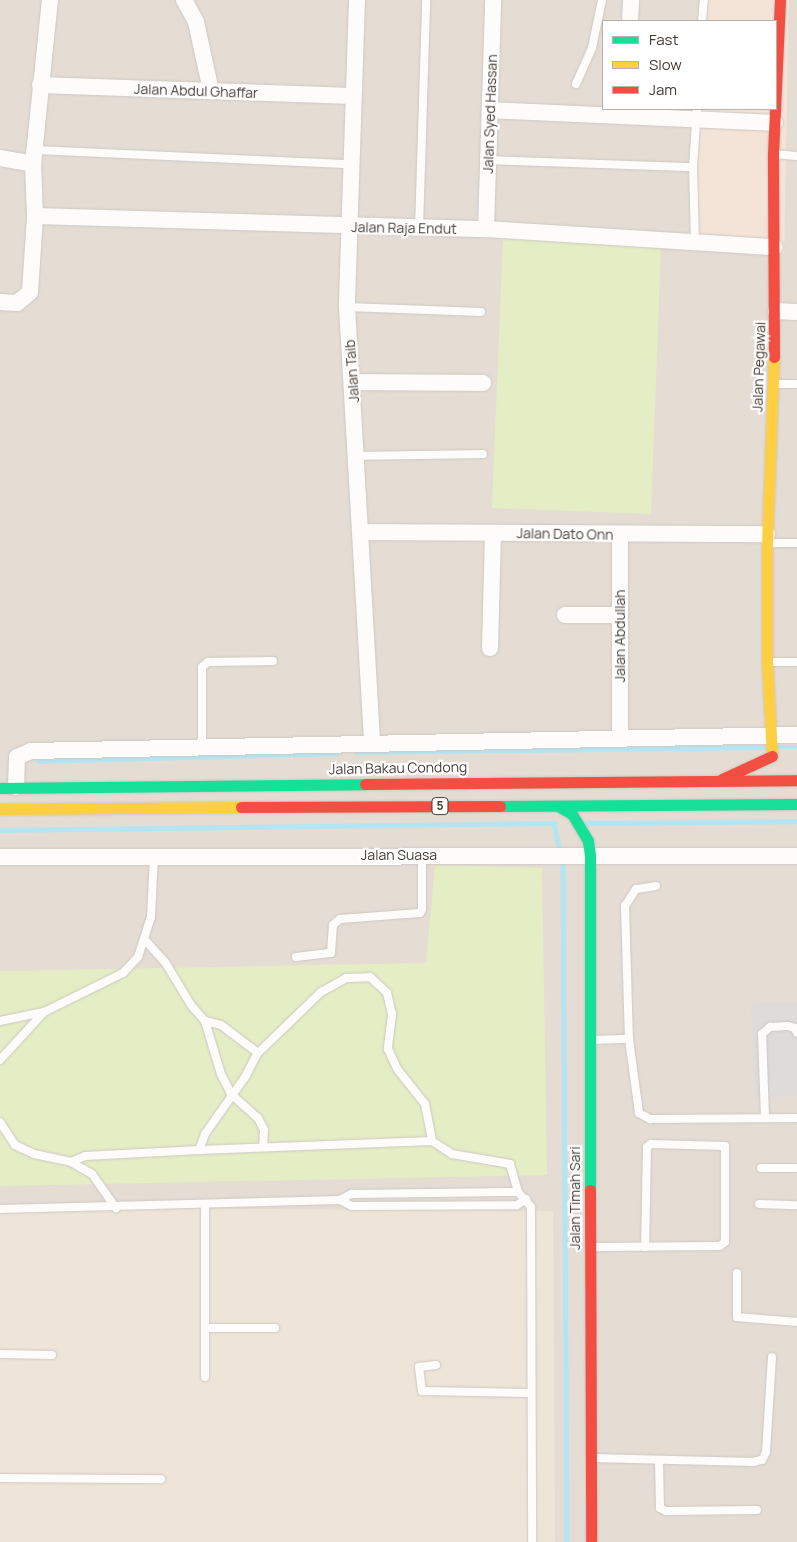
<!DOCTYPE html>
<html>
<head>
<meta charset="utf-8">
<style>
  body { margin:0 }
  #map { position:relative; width:797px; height:1542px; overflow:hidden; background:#f0ece7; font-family:Manrope,sans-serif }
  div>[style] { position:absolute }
  .residential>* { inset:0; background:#e5ddd4 }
  .commercial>* { inset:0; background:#f4e4d8 }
  .education>* { inset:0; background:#efe4d8 }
  .green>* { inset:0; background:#e4edc4 }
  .parking>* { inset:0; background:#dfdbd8 }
  .stream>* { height:4.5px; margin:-2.25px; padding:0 2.25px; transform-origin:2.25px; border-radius:2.25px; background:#b3e5f2 }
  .roads { filter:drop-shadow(0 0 1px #ccc8c3) drop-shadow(0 0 1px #ccc8c3) }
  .lane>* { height:8px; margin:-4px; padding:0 4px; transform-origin:4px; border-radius:4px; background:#fdfcfb }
  .street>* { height:16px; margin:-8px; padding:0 8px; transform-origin:8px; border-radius:8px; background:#fdfcfb }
  .fast>* { height:11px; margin:-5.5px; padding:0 5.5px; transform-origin:5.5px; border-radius:5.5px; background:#16e098 }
  .slow>* { height:11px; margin:-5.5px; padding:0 5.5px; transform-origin:5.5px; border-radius:5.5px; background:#ffcf43 }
  .jam>* { height:11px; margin:-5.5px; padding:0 5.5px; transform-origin:5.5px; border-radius:5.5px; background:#f24e42 }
  span { translate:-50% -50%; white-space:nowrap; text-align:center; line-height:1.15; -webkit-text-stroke:4.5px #fff; paint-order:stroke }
  .shield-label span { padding:1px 4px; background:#fff; border:1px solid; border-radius:4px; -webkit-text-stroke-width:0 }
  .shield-label { font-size:12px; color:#463b33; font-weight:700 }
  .street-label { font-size:14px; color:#463b33 }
  .legend { position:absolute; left:602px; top:20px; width:175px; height:90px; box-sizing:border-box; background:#fff; border:1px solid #b5b1ad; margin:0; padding:6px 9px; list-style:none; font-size:15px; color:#463b33 }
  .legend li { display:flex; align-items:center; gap:10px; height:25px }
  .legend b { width:25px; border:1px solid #b5b1ad }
</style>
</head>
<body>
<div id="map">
  <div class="residential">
    <div style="clip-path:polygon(evenodd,0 0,797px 0,797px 1542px,0 1542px,0 0,603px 21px,776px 21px,776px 109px,603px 109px,603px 21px)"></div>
  </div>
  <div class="commercial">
    <div style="clip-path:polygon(700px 0,789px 0,784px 253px,691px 247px,694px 109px,776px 109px,776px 21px,699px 21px)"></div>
  </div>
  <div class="education">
    <div style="clip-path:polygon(116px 1208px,553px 1211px,555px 1542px,0 1542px,0 1212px)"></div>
  </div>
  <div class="green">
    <div style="clip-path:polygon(503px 238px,661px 246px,651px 514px,492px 508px)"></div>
    <div style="clip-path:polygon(435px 865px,542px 868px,547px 1175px,0 1186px,0 971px,426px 963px)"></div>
  </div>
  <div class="parking">
    <div style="clip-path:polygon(797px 1002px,797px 1096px,754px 1098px,751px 1003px)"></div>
  </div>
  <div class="stream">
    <div style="left:778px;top:747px;width:19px"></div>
    <div style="left:356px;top:752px;width:410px;rotate:-0.7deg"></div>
    <div style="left:38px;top:761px;width:298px;rotate:-1.5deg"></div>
    <div style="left:586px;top:823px;width:211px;rotate:-0.5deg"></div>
    <div style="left:0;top:830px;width:554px;rotate:-0.72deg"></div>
    <div style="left:554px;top:823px;width:45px;rotate:78.4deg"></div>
    <div style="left:563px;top:867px;width:675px;rotate:89.66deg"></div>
  </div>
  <div class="roads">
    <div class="lane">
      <div style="left:702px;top:21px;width:21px;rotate:-85deg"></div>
      <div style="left:576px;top:84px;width:39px;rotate:-66deg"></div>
      <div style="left:592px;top:48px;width:49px;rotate:-78.2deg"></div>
      <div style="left:36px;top:150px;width:314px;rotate:2.6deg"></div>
      <div style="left:774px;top:154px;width:23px;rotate:5deg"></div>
      <div style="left:488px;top:160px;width:205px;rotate:2deg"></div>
      <div style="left:419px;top:229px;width:229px;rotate:-88.2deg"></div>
      <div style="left:695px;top:242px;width:75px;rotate:-91.5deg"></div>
      <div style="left:693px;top:167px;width:58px;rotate:-86.1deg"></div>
      <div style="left:347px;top:307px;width:134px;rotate:2.1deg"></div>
      <div style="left:774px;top:384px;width:23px"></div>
      <div style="left:357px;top:456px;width:126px;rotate:-0.9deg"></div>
      <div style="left:769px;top:543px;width:28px"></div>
      <div style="left:769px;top:662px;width:28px"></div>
      <div style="left:202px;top:746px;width:79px;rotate:-90deg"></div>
      <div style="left:202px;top:667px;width:8px;rotate:-40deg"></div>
      <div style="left:208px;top:662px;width:65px;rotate:-0.9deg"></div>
      <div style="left:656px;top:886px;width:20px;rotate:171deg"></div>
      <div style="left:636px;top:889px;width:20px;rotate:123deg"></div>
      <div style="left:625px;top:906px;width:133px;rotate:88.3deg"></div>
      <div style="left:629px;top:1039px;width:75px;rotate:82.3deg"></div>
      <div style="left:639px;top:1113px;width:13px;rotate:29deg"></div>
      <div style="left:650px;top:1119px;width:147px;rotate:-0.4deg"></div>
      <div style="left:145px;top:940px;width:30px;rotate:48deg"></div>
      <div style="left:165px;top:962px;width:50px;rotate:58.8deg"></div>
      <div style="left:191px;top:1005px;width:21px;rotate:49deg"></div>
      <div style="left:205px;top:1021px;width:16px;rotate:14deg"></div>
      <div style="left:221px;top:1025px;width:46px;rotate:37.1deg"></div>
      <div style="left:296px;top:957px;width:35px;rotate:-7deg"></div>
      <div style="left:331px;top:953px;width:28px;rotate:-86deg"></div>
      <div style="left:333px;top:925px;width:9px;rotate:-41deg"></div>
      <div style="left:340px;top:919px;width:80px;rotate:-4.3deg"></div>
      <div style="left:420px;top:913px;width:4px;rotate:-63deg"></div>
      <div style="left:422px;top:909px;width:54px;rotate:-90deg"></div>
      <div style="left:0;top:1021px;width:45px;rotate:-11.6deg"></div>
      <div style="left:205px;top:1021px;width:55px;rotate:73.2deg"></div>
      <div style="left:221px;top:1074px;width:22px;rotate:63deg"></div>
      <div style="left:231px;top:1094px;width:36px;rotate:42deg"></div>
      <div style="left:258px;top:1118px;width:13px;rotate:63deg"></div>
      <div style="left:264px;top:1130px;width:17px;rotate:93deg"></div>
      <div style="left:592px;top:1040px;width:37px;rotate:-2deg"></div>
      <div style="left:0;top:1060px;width:65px;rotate:-47.5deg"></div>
      <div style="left:44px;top:1012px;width:88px;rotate:-26.3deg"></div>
      <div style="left:123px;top:973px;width:22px;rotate:-47deg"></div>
      <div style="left:138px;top:957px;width:42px;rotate:-72deg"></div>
      <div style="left:151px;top:917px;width:61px;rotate:-87.2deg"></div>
      <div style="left:765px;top:1118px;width:84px;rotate:-92deg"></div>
      <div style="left:762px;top:1034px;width:11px;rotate:-41deg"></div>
      <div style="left:770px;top:1027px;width:18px;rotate:-3deg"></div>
      <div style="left:788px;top:1026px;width:7px;rotate:16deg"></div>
      <div style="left:795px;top:1028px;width:5px;rotate:68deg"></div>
      <div style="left:0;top:1122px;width:27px;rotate:57deg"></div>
      <div style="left:15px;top:1145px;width:21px;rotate:25deg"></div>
      <div style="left:34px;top:1154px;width:38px;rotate:12deg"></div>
      <div style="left:71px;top:1162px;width:24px;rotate:30deg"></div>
      <div style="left:92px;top:1174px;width:42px;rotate:54.8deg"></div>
      <div style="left:199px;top:1150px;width:233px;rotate:-2.2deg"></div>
      <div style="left:71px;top:1162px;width:15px;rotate:-23deg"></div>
      <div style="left:85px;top:1156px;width:114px;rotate:-3deg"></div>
      <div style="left:199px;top:1150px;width:17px;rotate:-69deg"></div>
      <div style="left:205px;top:1134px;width:70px;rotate:-54.9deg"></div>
      <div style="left:245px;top:1077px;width:27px;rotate:-62deg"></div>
      <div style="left:258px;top:1053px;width:88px;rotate:-44.1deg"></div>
      <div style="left:321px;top:992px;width:29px;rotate:-29deg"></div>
      <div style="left:346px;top:978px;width:24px;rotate:-2deg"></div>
      <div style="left:370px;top:977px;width:23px;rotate:43deg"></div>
      <div style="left:387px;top:993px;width:22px;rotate:77deg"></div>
      <div style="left:392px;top:1014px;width:35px;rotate:97deg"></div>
      <div style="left:388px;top:1049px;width:23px;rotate:65deg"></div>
      <div style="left:398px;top:1070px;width:43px;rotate:51.5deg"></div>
      <div style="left:425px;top:1104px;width:38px;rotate:79deg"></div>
      <div style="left:432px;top:1141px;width:24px;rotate:33deg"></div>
      <div style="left:452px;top:1154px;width:59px;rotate:9.8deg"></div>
      <div style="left:510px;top:1164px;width:29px;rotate:74deg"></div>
      <div style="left:761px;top:1168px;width:36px"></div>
      <div style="left:340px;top:1200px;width:13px;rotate:27deg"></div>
      <div style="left:352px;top:1206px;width:165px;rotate:-0.3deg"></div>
      <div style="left:517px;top:1205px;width:11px;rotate:-34deg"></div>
      <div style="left:759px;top:1204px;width:38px;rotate:2deg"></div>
      <div style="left:0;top:1209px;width:340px;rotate:-1.5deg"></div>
      <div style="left:340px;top:1200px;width:13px;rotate:-29deg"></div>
      <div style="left:351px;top:1194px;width:167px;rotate:-0.7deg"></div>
      <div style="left:518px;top:1192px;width:20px;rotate:49deg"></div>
      <div style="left:531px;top:1207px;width:335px;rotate:89.8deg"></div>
      <div style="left:593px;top:1247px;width:127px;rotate:-0.5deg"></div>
      <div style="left:720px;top:1246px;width:6px;rotate:-39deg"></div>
      <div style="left:725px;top:1242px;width:96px;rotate:-90deg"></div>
      <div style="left:725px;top:1146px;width:74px;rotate:-178.5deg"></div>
      <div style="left:651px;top:1144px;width:5px;rotate:143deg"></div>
      <div style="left:647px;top:1147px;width:100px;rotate:91.1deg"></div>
      <div style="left:737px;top:1273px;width:44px;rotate:90deg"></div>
      <div style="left:737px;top:1317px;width:60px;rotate:4.8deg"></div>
      <div style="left:205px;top:1328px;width:70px"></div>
      <div style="left:0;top:1354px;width:52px;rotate:1.1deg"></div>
      <div style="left:436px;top:1365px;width:17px;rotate:173deg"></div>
      <div style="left:419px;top:1367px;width:24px;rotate:83deg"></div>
      <div style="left:422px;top:1391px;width:108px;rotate:1.1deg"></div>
      <div style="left:205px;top:1377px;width:173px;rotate:-90deg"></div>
      <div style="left:593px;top:1458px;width:160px;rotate:1.4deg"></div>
      <div style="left:753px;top:1462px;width:9px;rotate:-13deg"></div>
      <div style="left:762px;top:1460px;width:9px;rotate:-63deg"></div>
      <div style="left:766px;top:1452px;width:95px;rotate:-86.4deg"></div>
      <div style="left:659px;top:1460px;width:48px;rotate:88.8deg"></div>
      <div style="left:660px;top:1508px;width:7px;rotate:27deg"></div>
      <div style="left:666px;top:1511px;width:91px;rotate:-0.6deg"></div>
      <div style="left:0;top:1478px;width:161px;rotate:0.4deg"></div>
    </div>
    <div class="street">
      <div style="left:184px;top:0;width:25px;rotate:61deg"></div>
      <div style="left:196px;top:22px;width:71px;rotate:77.7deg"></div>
      <div style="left:357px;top:0;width:307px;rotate:91.9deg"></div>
      <div style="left:347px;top:307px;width:436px;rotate:86.7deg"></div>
      <div style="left:630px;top:21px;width:21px;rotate:-87deg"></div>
      <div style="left:40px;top:85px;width:312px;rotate:2deg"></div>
      <div style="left:490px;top:110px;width:285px;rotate:2.6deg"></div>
      <div style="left:0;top:158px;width:34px;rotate:10deg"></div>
      <div style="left:35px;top:216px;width:451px;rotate:1.7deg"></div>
      <div style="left:486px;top:229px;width:289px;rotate:3.6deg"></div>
      <div style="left:486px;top:229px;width:229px;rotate:-88.2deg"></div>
      <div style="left:0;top:302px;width:17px;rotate:3deg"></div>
      <div style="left:17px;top:303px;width:17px;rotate:-40deg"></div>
      <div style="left:30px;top:292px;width:76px;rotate:-86.2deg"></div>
      <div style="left:35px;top:216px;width:52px;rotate:-92.2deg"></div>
      <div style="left:33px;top:164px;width:165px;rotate:-84.1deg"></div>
      <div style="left:776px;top:311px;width:21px;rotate:3deg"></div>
      <div style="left:353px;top:382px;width:130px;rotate:0.4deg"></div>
      <div style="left:363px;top:532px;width:404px;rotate:0.3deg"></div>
      <div style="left:565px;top:615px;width:55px"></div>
      <div style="left:490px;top:648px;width:115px;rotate:-88.5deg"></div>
      <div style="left:620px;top:738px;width:203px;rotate:-90deg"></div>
      <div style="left:16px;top:787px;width:30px;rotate:-88deg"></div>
      <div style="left:17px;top:757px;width:15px;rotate:-23deg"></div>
      <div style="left:31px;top:751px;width:766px;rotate:-1.2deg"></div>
      <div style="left:0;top:857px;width:797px;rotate:-0.07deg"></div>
    </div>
    <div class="fast">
      <div style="left:0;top:788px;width:365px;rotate:-0.6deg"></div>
      <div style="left:500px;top:806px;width:297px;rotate:-0.4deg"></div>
      <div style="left:558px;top:806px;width:16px;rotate:30deg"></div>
      <div style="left:572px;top:814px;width:31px;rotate:59deg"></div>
      <div style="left:588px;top:841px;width:14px;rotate:82deg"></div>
      <div style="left:590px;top:855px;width:335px;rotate:90deg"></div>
    </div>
    <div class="slow">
      <div style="left:772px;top:756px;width:94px;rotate:-93deg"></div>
      <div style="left:767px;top:662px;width:118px;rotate:-90deg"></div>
      <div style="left:767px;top:544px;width:187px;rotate:-87.9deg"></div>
      <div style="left:0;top:809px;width:241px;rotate:-0.5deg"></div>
    </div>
    <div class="jam">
      <div style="left:774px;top:357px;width:203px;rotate:-90.3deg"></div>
      <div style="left:773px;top:154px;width:154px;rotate:-87.4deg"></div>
      <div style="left:722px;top:779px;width:55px;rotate:-24.7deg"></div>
      <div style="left:365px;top:784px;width:432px;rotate:-0.5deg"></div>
      <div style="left:241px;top:807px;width:259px;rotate:-0.2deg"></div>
      <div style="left:590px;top:1190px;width:352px;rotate:89.8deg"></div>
    </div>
  </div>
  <div class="shield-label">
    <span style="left:440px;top:806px">5</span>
  </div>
  <div class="street-label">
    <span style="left:196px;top:91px;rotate:2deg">Jalan Abdul Ghaffar</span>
    <span style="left:490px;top:114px;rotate:-88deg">Jalan Syed Hassan</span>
    <span style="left:404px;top:228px;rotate:1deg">Jalan Raja Endut</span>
    <span style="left:759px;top:367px;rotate:-88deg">Jalan Pegawai</span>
    <span style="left:352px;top:371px;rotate:-94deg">Jalan Taib</span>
    <span style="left:565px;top:534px;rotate:1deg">Jalan Dato Onn</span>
    <span style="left:620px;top:636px;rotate:-90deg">Jalan Abdullah</span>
    <span style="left:398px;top:768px;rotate:-1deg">Jalan Bakau Condong</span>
    <span style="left:399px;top:855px">Jalan Suasa</span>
    <span style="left:575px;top:1198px;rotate:-90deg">Jalan Timah Sari</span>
  </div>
  <ul class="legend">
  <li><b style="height:6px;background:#16e098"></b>Fast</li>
  <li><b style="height:6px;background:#ffcf43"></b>Slow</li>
  <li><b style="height:6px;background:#f24e42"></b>Jam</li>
  </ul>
</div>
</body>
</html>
